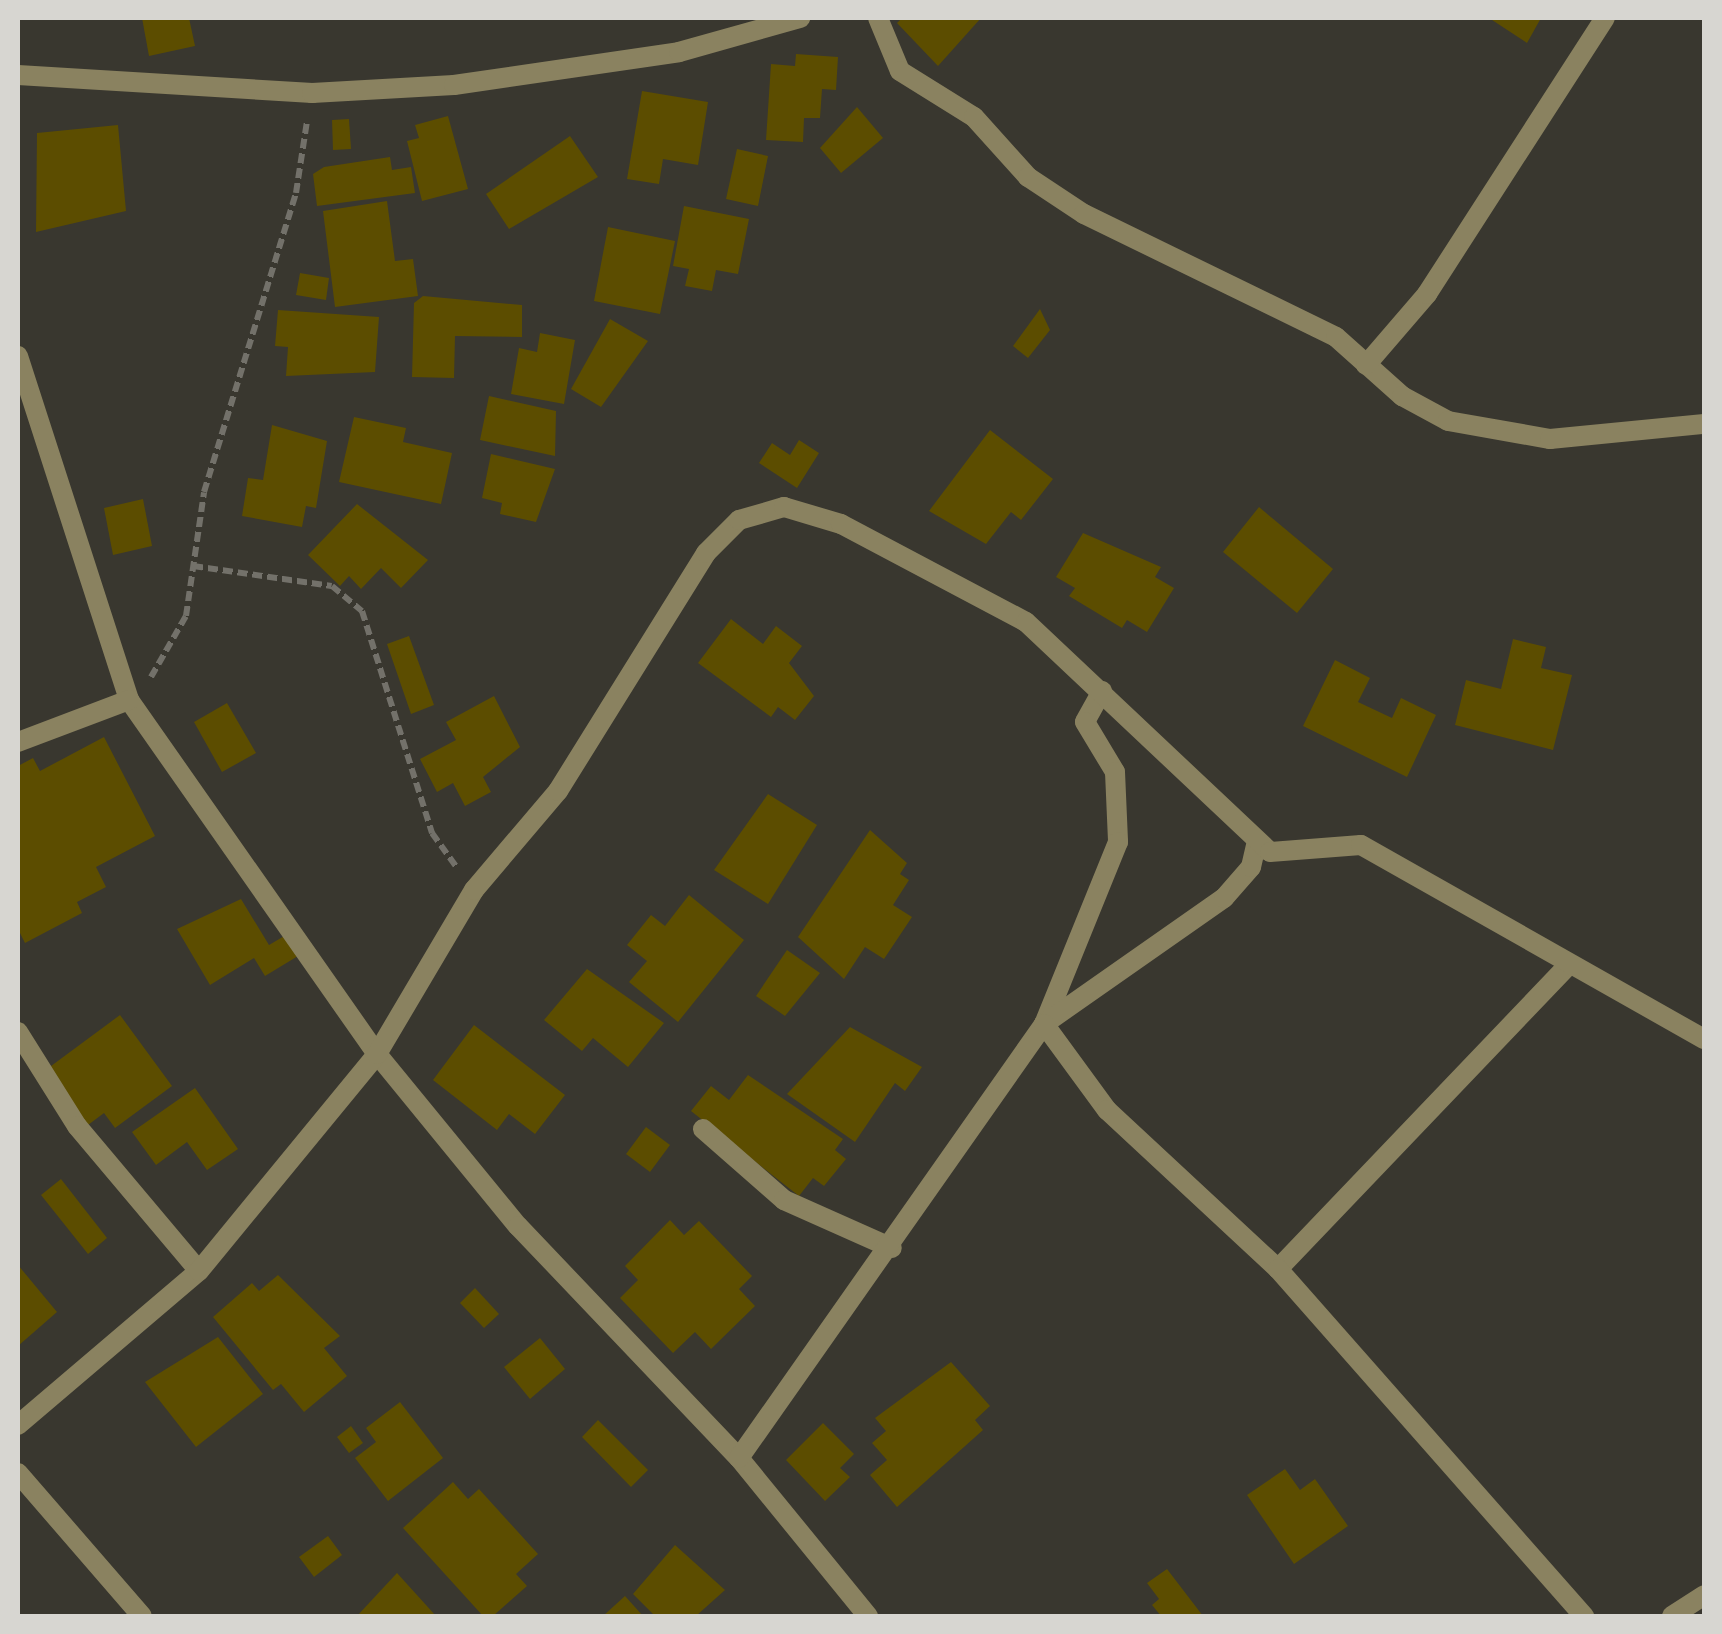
<!DOCTYPE html>
<html>
<head>
<meta charset="utf-8">
<style>
  body { margin:0 }
  #map { position:relative; width:1722px; height:1634px; overflow:hidden; background:#39372f; font-family:"Open Sans",sans-serif }
  div>[style] { position:absolute }
  .building>* { inset:0; background:#5c4d00 }
  .path>* { height:6px; margin-top:-3px; transform-origin:0; background:repeating-linear-gradient(90deg,#73716a 0 10px,transparent 0 15px) }
  .minor>* { height:20px; margin:-10px; padding:0 10px; transform-origin:10px; border-radius:10px; background:#8a8260 }
  span { translate:-50% -50%; white-space:nowrap; text-align:center; line-height:1.15; -webkit-text-stroke:8px #2f2d25; paint-order:stroke }
  .frame { position:absolute; inset:0; border:20px solid #d7d6d1; pointer-events:none }
</style>
</head>
<body>
<div id="map">
  <div class="building">
    <div style="clip-path:polygon(142px 18px,189px 18px,195px 46px,149px 56px)"></div>
    <div style="clip-path:polygon(902px 18px,981px 18px,938px 66px,897px 23px)"></div>
    <div style="clip-path:polygon(1489px 18px,1541px 18px,1527px 43px)"></div>
    <div style="clip-path:polygon(796px 54px,838px 57px,836px 90px,822px 89px,820px 118px,804px 118px,803px 142px,766px 140px,771px 64px,795px 66px)"></div>
    <div style="clip-path:polygon(642px 91px,708px 102px,698px 165px,663px 159px,659px 184px,627px 179px)"></div>
    <div style="clip-path:polygon(857px 107px,883px 138px,841px 173px,820px 148px)"></div>
    <div style="clip-path:polygon(448px 116px,468px 189px,422px 201px,407px 141px,419px 138px,415px 125px)"></div>
    <div style="clip-path:polygon(349px 119px,351px 149px,333px 150px,332px 120px)"></div>
    <div style="clip-path:polygon(118px 125px,126px 211px,36px 232px,37px 133px)"></div>
    <div style="clip-path:polygon(570px 136px,598px 177px,509px 229px,486px 194px)"></div>
    <div style="clip-path:polygon(737px 149px,768px 156px,758px 206px,726px 199px)"></div>
    <div style="clip-path:polygon(390px 157px,392px 170px,411px 167px,415px 193px,317px 206px,313px 174px,324px 167px)"></div>
    <div style="clip-path:polygon(387px 201px,395px 261px,413px 259px,418px 296px,335px 307px,323px 211px)"></div>
    <div style="clip-path:polygon(684px 206px,749px 219px,738px 274px,716px 270px,712px 291px,685px 286px,689px 269px,673px 266px)"></div>
    <div style="clip-path:polygon(608px 227px,675px 241px,660px 314px,594px 301px)"></div>
    <div style="clip-path:polygon(300px 273px,329px 278px,326px 300px,296px 295px)"></div>
    <div style="clip-path:polygon(423px 296px,522px 305px,522px 337px,455px 336px,454px 378px,412px 377px,414px 303px)"></div>
    <div style="clip-path:polygon(1040px 309px,1050px 330px,1028px 358px,1013px 346px)"></div>
    <div style="clip-path:polygon(278px 310px,379px 317px,375px 372px,286px 376px,288px 347px,275px 346px)"></div>
    <div style="clip-path:polygon(610px 319px,648px 341px,601px 407px,571px 389px)"></div>
    <div style="clip-path:polygon(540px 333px,575px 340px,564px 404px,511px 394px,519px 348px,537px 352px)"></div>
    <div style="clip-path:polygon(489px 396px,556px 411px,555px 456px,480px 440px)"></div>
    <div style="clip-path:polygon(354px 417px,406px 428px,403px 442px,452px 453px,441px 504px,339px 482px)"></div>
    <div style="clip-path:polygon(272px 425px,327px 441px,316px 508px,306px 506px,302px 527px,242px 516px,248px 478px,263px 480px)"></div>
    <div style="clip-path:polygon(990px 430px,1053px 479px,1021px 520px,1011px 512px,986px 544px,929px 511px)"></div>
    <div style="clip-path:polygon(799px 440px,819px 453px,797px 488px,759px 463px,772px 443px,790px 455px)"></div>
    <div style="clip-path:polygon(491px 454px,555px 469px,536px 522px,500px 514px,502px 503px,482px 498px)"></div>
    <div style="clip-path:polygon(143px 499px,152px 546px,113px 555px,104px 508px)"></div>
    <div style="clip-path:polygon(357px 504px,428px 560px,401px 588px,381px 568px,361px 589px,349px 576px,340px 586px,308px 555px)"></div>
    <div style="clip-path:polygon(1259px 507px,1333px 569px,1297px 613px,1223px 552px)"></div>
    <div style="clip-path:polygon(1083px 533px,1161px 567px,1155px 577px,1174px 588px,1147px 632px,1127px 620px,1122px 628px,1069px 596px,1075px 588px,1056px 577px)"></div>
    <div style="clip-path:polygon(731px 619px,763px 644px,776px 626px,802px 646px,789px 663px,814px 696px,795px 720px,778px 707px,771px 717px,698px 663px)"></div>
    <div style="clip-path:polygon(409px 636px,434px 705px,411px 714px,387px 644px)"></div>
    <div style="clip-path:polygon(1513px 639px,1546px 647px,1541px 668px,1572px 675px,1553px 750px,1455px 725px,1466px 680px,1501px 689px)"></div>
    <div style="clip-path:polygon(1335px 660px,1370px 678px,1358px 702px,1392px 718px,1401px 698px,1436px 715px,1407px 777px,1303px 726px)"></div>
    <div style="clip-path:polygon(494px 696px,520px 747px,483px 777px,491px 792px,465px 806px,453px 783px,437px 792px,420px 759px,456px 740px,446px 722px)"></div>
    <div style="clip-path:polygon(227px 703px,256px 753px,222px 772px,194px 722px)"></div>
    <div style="clip-path:polygon(104px 737px,155px 836px,96px 867px,106px 887px,77px 902px,82px 913px,25px 943px,18px 929px,18px 766px,33px 758px,40px 771px)"></div>
    <div style="clip-path:polygon(768px 794px,817px 825px,768px 904px,714px 870px)"></div>
    <div style="clip-path:polygon(870px 830px,907px 863px,900px 874px,909px 880px,893px 905px,912px 917px,884px 959px,865px 947px,844px 979px,798px 937px)"></div>
    <div style="clip-path:polygon(689px 895px,744px 940px,678px 1022px,629px 982px,647px 961px,627px 945px,651px 915px,665px 926px)"></div>
    <div style="clip-path:polygon(241px 899px,269px 945px,286px 935px,298px 956px,265px 976px,254px 958px,210px 985px,177px 929px)"></div>
    <div style="clip-path:polygon(787px 950px,820px 973px,785px 1016px,756px 996px)"></div>
    <div style="clip-path:polygon(587px 969px,664px 1023px,628px 1067px,593px 1038px,582px 1051px,544px 1020px)"></div>
    <div style="clip-path:polygon(120px 1015px,172px 1086px,115px 1128px,104px 1113px,88px 1125px,47px 1069px)"></div>
    <div style="clip-path:polygon(474px 1025px,565px 1095px,535px 1134px,509px 1114px,497px 1130px,433px 1080px)"></div>
    <div style="clip-path:polygon(850px 1027px,922px 1067px,905px 1091px,895px 1083px,855px 1142px,787px 1094px)"></div>
    <div style="clip-path:polygon(748px 1075px,843px 1139px,835px 1150px,846px 1159px,824px 1186px,813px 1178px,799px 1196px,691px 1111px,711px 1086px,729px 1100px)"></div>
    <div style="clip-path:polygon(195px 1088px,238px 1149px,207px 1170px,187px 1142px,156px 1165px,132px 1132px)"></div>
    <div style="clip-path:polygon(646px 1127px,670px 1145px,650px 1172px,626px 1154px)"></div>
    <div style="clip-path:polygon(61px 1179px,107px 1238px,88px 1254px,41px 1195px)"></div>
    <div style="clip-path:polygon(670px 1220px,684px 1235px,699px 1221px,752px 1276px,739px 1289px,755px 1306px,711px 1349px,695px 1332px,673px 1353px,620px 1298px,638px 1280px,625px 1266px)"></div>
    <div style="clip-path:polygon(18px 1265px,57px 1312px,18px 1346px)"></div>
    <div style="clip-path:polygon(278px 1275px,340px 1336px,324px 1348px,347px 1376px,304px 1412px,281px 1384px,273px 1390px,213px 1317px,252px 1283px,259px 1291px)"></div>
    <div style="clip-path:polygon(475px 1288px,499px 1314px,484px 1328px,460px 1303px)"></div>
    <div style="clip-path:polygon(218px 1337px,263px 1394px,196px 1447px,145px 1382px)"></div>
    <div style="clip-path:polygon(540px 1338px,565px 1369px,530px 1399px,504px 1367px)"></div>
    <div style="clip-path:polygon(951px 1362px,990px 1406px,975px 1420px,983px 1430px,897px 1507px,870px 1475px,887px 1460px,872px 1443px,886px 1431px,875px 1418px)"></div>
    <div style="clip-path:polygon(400px 1402px,443px 1458px,388px 1501px,355px 1458px,376px 1442px,366px 1428px)"></div>
    <div style="clip-path:polygon(598px 1420px,648px 1470px,631px 1487px,582px 1437px)"></div>
    <div style="clip-path:polygon(823px 1423px,854px 1454px,840px 1468px,850px 1477px,825px 1501px,786px 1460px)"></div>
    <div style="clip-path:polygon(351px 1426px,363px 1443px,349px 1453px,337px 1437px)"></div>
    <div style="clip-path:polygon(1285px 1469px,1300px 1490px,1315px 1479px,1348px 1526px,1294px 1564px,1247px 1495px)"></div>
    <div style="clip-path:polygon(453px 1482px,468px 1499px,479px 1489px,538px 1554px,516px 1574px,527px 1586px,493px 1616px,483px 1616px,403px 1528px)"></div>
    <div style="clip-path:polygon(328px 1536px,342px 1555px,314px 1577px,299px 1557px)"></div>
    <div style="clip-path:polygon(675px 1545px,725px 1590px,696px 1616px,655px 1616px,633px 1594px)"></div>
    <div style="clip-path:polygon(1167px 1569px,1203px 1616px,1161px 1616px,1152px 1605px,1159px 1599px,1147px 1583px)"></div>
    <div style="clip-path:polygon(397px 1573px,436px 1616px,357px 1616px)"></div>
    <div style="clip-path:polygon(625px 1596px,643px 1616px,603px 1616px)"></div>
  </div>
  <div class="path">
    <div style="left:193px;top:566px;width:140px;rotate:8.2deg"></div>
    <div style="left:332px;top:586px;width:39px;rotate:40deg"></div>
    <div style="left:362px;top:611px;width:233px;rotate:72.5deg"></div>
    <div style="left:432px;top:833px;width:44px;rotate:54.2deg"></div>
    <div style="left:151px;top:677px;width:70px;rotate:-60.2deg"></div>
    <div style="left:186px;top:616px;width:125px;rotate:-81.7deg"></div>
    <div style="left:204px;top:492px;width:313px;rotate:-72.9deg"></div>
    <div style="left:296px;top:193px;width:73px;rotate:-81.3deg"></div>
  </div>
  <div class="minor">
    <div style="left:878px;top:18px;width:57px;rotate:67.5deg"></div>
    <div style="left:900px;top:71px;width:87px;rotate:31.9deg"></div>
    <div style="left:974px;top:117px;width:81px;rotate:48deg"></div>
    <div style="left:1028px;top:177px;width:67px;rotate:33.5deg"></div>
    <div style="left:1084px;top:214px;width:280px;rotate:26deg"></div>
    <div style="left:1336px;top:337px;width:89px;rotate:41.8deg"></div>
    <div style="left:1402px;top:396px;width:52px;rotate:28.5deg"></div>
    <div style="left:1448px;top:421px;width:104px;rotate:10deg"></div>
    <div style="left:1550px;top:439px;width:155px;rotate:-5.6deg"></div>
    <div style="left:18px;top:75px;width:295px;rotate:3.5deg"></div>
    <div style="left:312px;top:93px;width:142px;rotate:-3.2deg"></div>
    <div style="left:454px;top:85px;width:227px;rotate:-8.3deg"></div>
    <div style="left:679px;top:52px;width:126px;rotate:-15.7deg"></div>
    <div style="left:18px;top:356px;width:361px;rotate:72.1deg"></div>
    <div style="left:129px;top:700px;width:432px;rotate:55deg"></div>
    <div style="left:377px;top:1054px;width:222px;rotate:50.7deg"></div>
    <div style="left:518px;top:1226px;width:320px;rotate:46.4deg"></div>
    <div style="left:739px;top:1458px;width:204px;rotate:50.8deg"></div>
    <div style="left:1366px;top:365px;width:94px;rotate:-49.3deg"></div>
    <div style="left:1427px;top:294px;width:328px;rotate:-57.2deg"></div>
    <div style="left:1102px;top:691px;width:35px;rotate:119deg"></div>
    <div style="left:1085px;top:722px;width:58px;rotate:59deg"></div>
    <div style="left:1115px;top:772px;width:70px;rotate:87.5deg"></div>
    <div style="left:1118px;top:842px;width:196px;rotate:112.1deg"></div>
    <div style="left:1044px;top:1024px;width:220px;rotate:-35deg"></div>
    <div style="left:1224px;top:898px;width:41px;rotate:-48.9deg"></div>
    <div style="left:1251px;top:867px;width:27px;rotate:-77deg"></div>
    <div style="left:18px;top:742px;width:119px;rotate:-20.7deg"></div>
    <div style="left:18px;top:1032px;width:111px;rotate:57.9deg"></div>
    <div style="left:77px;top:1126px;width:189px;rotate:49.9deg"></div>
    <div style="left:703px;top:1129px;width:108px;rotate:41.2deg"></div>
    <div style="left:784px;top:1200px;width:118px;rotate:24deg"></div>
    <div style="left:1278px;top:1269px;width:417px;rotate:-46.3deg"></div>
    <div style="left:18px;top:1425px;width:238px;rotate:-40.4deg"></div>
    <div style="left:199px;top:1271px;width:281px;rotate:-50.6deg"></div>
    <div style="left:377px;top:1054px;width:191px;rotate:-59.4deg"></div>
    <div style="left:474px;top:890px;width:130px;rotate:-49.7deg"></div>
    <div style="left:558px;top:791px;width:280px;rotate:-58.1deg"></div>
    <div style="left:706px;top:553px;width:47px;rotate:-45deg"></div>
    <div style="left:739px;top:520px;width:47px;rotate:-16.1deg"></div>
    <div style="left:784px;top:507px;width:59px;rotate:16.6deg"></div>
    <div style="left:841px;top:524px;width:209px;rotate:27.9deg"></div>
    <div style="left:1026px;top:622px;width:335px;rotate:43.3deg"></div>
    <div style="left:1270px;top:852px;width:91px;rotate:-4.4deg"></div>
    <div style="left:1361px;top:845px;width:394px;rotate:29.5deg"></div>
    <div style="left:739px;top:1458px;width:530px;rotate:-54.9deg"></div>
    <div style="left:1044px;top:1024px;width:107px;rotate:53.8deg"></div>
    <div style="left:1107px;top:1110px;width:233px;rotate:42.9deg"></div>
    <div style="left:1278px;top:1269px;width:463px;rotate:48.6deg"></div>
    <div style="left:18px;top:1473px;width:189px;rotate:49.1deg"></div>
    <div style="left:1672px;top:1616px;width:38px;rotate:-33deg"></div>
  </div>
  <div class="frame"></div>
</div>
</body>
</html>
